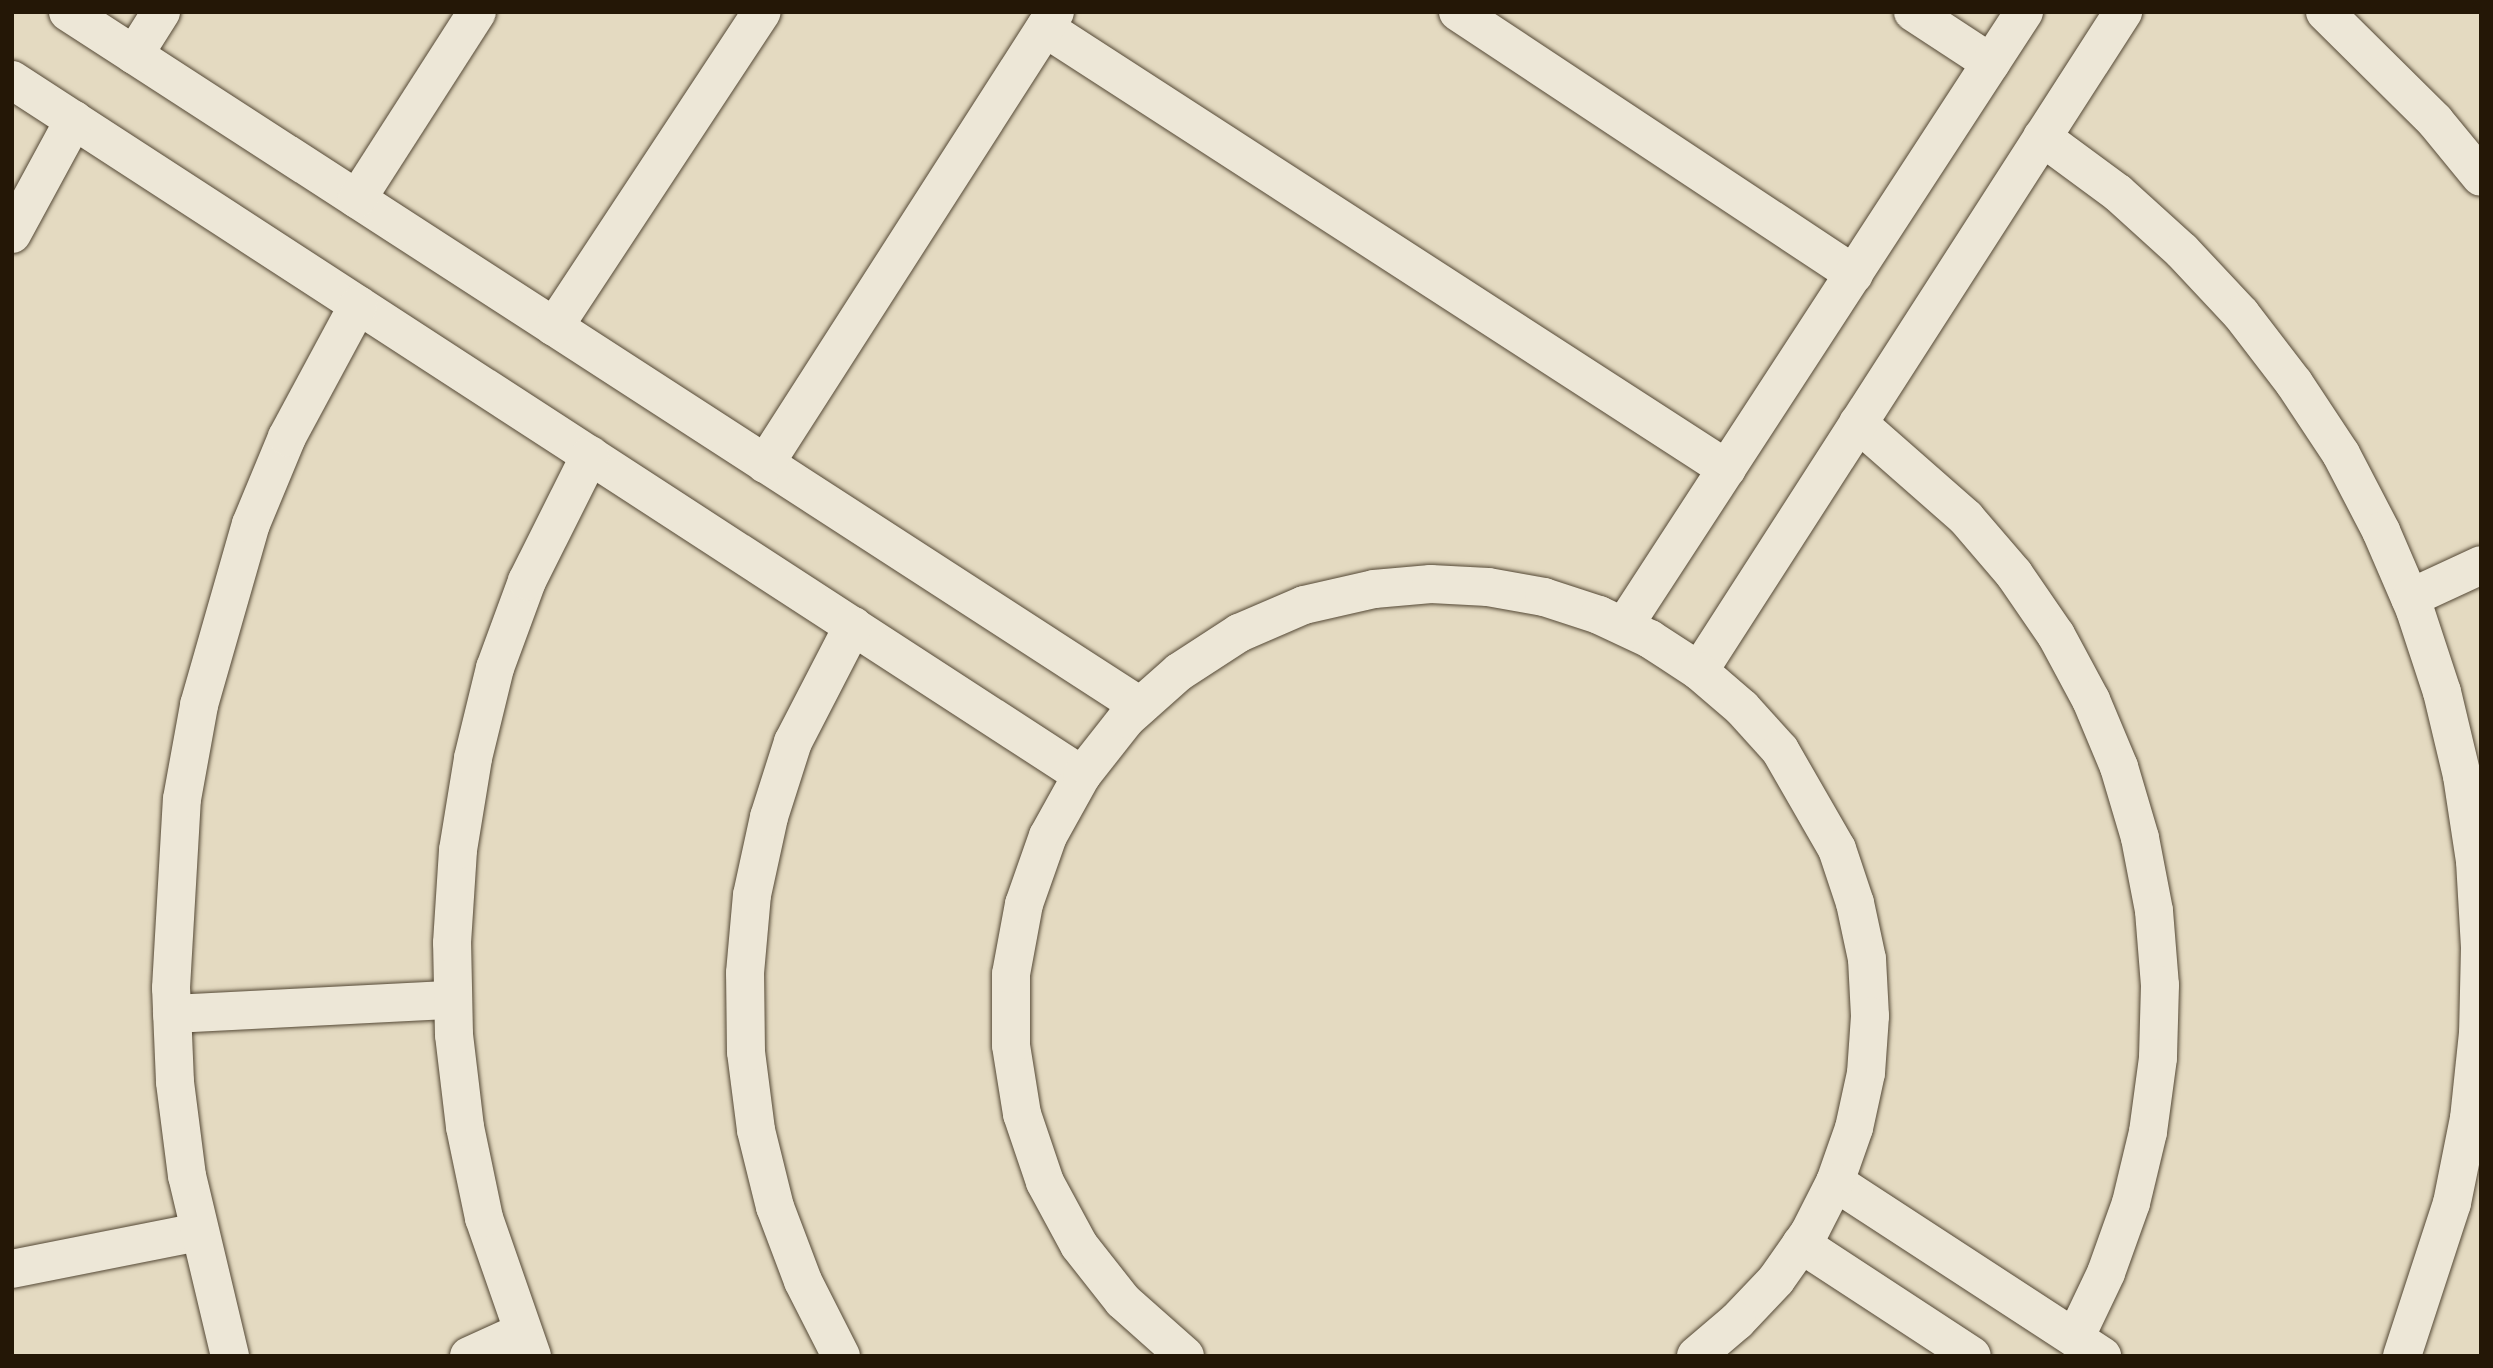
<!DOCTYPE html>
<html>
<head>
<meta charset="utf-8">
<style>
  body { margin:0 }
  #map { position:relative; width:2493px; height:1368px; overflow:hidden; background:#e4dac1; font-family:Cardo,serif }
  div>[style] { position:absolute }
  .roads { filter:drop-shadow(0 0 2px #544835) drop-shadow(0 0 2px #544835) }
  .minor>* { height:38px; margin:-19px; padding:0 19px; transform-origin:19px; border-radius:19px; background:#ede7d7 }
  span { translate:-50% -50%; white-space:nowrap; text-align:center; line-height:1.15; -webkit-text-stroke:7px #ede7d7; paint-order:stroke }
  .frame { position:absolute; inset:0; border:14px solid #241706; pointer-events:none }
</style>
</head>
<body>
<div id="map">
  <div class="roads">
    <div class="minor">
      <div style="left:68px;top:12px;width:1277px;rotate:32.92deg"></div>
      <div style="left:1458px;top:12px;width:475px;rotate:33.5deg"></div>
      <div style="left:1913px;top:12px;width:93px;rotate:33.2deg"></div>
      <div style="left:2325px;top:12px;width:155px;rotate:44.7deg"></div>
      <div style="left:2435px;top:121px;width:72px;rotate:50.6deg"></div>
      <div style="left:1045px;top:28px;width:812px;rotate:32.89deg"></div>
      <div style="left:134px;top:55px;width:51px;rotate:-57.9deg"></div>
      <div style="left:12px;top:80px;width:1276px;rotate:33.01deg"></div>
      <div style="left:2042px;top:137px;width:94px;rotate:36.4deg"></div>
      <div style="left:2118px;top:193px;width:86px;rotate:42.2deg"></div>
      <div style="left:2182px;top:251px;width:86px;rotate:46.9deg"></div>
      <div style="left:2241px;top:314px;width:87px;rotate:52.5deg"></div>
      <div style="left:2294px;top:383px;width:85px;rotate:56.5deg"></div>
      <div style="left:2341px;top:454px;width:87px;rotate:62.5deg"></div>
      <div style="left:2381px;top:531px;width:86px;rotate:66.7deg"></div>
      <div style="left:2415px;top:610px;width:86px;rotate:71.8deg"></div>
      <div style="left:2442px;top:692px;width:86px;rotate:76.6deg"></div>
      <div style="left:2462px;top:776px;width:86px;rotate:81.3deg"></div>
      <div style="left:2475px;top:861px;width:86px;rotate:86.7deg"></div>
      <div style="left:2480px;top:947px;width:86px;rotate:91.3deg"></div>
      <div style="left:2478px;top:1033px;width:85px;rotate:96deg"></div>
      <div style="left:2469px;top:1118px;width:87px;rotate:101.3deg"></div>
      <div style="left:2452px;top:1203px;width:161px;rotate:108.1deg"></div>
      <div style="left:357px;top:199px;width:222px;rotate:-57.3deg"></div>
      <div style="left:12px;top:234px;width:130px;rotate:-61.5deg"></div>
      <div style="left:554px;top:327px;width:377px;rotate:-56.6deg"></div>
      <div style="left:1858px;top:423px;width:144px;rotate:41.3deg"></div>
      <div style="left:1966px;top:518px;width:74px;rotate:49.4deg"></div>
      <div style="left:2014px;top:574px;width:74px;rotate:55.5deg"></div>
      <div style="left:2056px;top:635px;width:74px;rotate:61.7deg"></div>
      <div style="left:2091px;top:700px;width:73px;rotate:67.3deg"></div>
      <div style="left:2119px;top:767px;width:74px;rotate:73.5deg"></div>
      <div style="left:2140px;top:838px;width:74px;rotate:79.1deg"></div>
      <div style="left:2154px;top:911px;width:74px;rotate:85.4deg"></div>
      <div style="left:2160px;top:985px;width:73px;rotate:91.6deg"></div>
      <div style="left:2158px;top:1058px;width:75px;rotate:97.7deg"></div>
      <div style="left:2148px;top:1132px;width:73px;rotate:103.5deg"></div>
      <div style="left:2131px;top:1203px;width:74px;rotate:109.7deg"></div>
      <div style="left:2106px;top:1273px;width:72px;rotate:115.5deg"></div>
      <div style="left:765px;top:464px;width:537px;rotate:-57.32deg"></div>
      <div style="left:2410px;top:598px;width:78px;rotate:-24.9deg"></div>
      <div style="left:1624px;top:626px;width:733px;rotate:-56.92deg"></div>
      <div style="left:1699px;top:671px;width:784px;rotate:-57.24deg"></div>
      <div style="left:172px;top:1014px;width:281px;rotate:-2.9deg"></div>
      <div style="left:1835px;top:1182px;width:319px;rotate:33.1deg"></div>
      <div style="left:1801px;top:1244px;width:204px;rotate:33.2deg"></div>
      <div style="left:12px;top:1269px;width:191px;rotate:-11.2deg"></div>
      <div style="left:230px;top:1356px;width:185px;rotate:-103.4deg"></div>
      <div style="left:187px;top:1176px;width:95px;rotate:-97.3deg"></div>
      <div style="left:175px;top:1082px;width:94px;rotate:-92.4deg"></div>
      <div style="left:171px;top:988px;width:189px;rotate:-86.7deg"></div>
      <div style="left:182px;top:799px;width:96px;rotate:-79.7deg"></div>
      <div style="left:199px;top:705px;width:188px;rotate:-74deg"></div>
      <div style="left:251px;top:524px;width:94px;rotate:-67.5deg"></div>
      <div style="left:287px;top:437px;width:150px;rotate:-61.7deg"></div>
      <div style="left:469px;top:1356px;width:58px;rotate:-24.4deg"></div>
      <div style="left:532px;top:1356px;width:146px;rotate:-109.2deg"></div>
      <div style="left:484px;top:1218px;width:93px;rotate:-101.8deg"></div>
      <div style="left:465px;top:1127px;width:93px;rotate:-96.8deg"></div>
      <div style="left:454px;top:1035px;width:92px;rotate:-91.2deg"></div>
      <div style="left:452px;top:943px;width:93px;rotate:-86.3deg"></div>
      <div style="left:458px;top:850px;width:93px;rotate:-80.7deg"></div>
      <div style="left:473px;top:758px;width:93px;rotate:-76.3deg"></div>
      <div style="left:495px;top:668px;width:93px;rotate:-69.8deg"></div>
      <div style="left:527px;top:581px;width:141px;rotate:-63.4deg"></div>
      <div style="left:841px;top:1356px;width:84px;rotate:-116.9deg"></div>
      <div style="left:803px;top:1281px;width:79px;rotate:-110.7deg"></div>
      <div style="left:775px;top:1207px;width:79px;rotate:-103.9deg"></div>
      <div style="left:756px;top:1130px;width:79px;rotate:-97.3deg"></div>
      <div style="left:746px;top:1052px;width:79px;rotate:-90.7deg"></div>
      <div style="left:745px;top:973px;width:78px;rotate:-84.9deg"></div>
      <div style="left:752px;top:895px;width:80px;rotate:-77.7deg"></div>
      <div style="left:769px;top:817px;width:79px;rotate:-72.3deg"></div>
      <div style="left:793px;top:742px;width:131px;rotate:-62.7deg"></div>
      <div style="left:1185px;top:1356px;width:83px;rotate:-138.4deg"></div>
      <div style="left:1123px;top:1301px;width:71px;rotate:-128.2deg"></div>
      <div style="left:1079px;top:1245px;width:72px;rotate:-118.4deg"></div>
      <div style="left:1045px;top:1182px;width:72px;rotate:-108.7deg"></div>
      <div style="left:1022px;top:1114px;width:70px;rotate:-99.1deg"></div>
      <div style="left:1011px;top:1045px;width:71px;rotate:-90deg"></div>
      <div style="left:1011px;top:974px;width:71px;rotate:-79.5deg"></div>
      <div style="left:1024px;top:904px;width:72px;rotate:-70.6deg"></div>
      <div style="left:1048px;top:836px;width:70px;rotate:-60.9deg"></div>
      <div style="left:1082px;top:775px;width:71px;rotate:-51.8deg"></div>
      <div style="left:1126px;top:719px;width:71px;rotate:-41.6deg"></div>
      <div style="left:1179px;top:672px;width:72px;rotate:-33deg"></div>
      <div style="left:1239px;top:633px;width:71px;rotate:-23.3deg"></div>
      <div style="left:1304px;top:605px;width:72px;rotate:-12.9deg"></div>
      <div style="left:1374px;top:589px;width:57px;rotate:-5deg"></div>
      <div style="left:1431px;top:584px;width:57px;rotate:3deg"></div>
      <div style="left:1488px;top:587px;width:57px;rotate:10.1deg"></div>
      <div style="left:1544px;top:597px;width:58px;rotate:18.1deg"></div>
      <div style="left:1599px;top:615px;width:56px;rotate:25.2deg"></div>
      <div style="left:1650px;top:639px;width:59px;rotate:33.1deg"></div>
      <div style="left:1699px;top:671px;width:57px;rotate:40.7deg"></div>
      <div style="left:1742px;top:708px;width:57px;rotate:47.9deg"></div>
      <div style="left:1780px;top:750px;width:114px;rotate:60.1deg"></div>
      <div style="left:1837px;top:849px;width:57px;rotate:71.6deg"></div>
      <div style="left:1855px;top:903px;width:57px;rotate:77.9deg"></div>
      <div style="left:1867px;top:959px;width:57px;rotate:87deg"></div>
      <div style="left:1870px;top:1016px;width:57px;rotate:94deg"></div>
      <div style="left:1866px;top:1073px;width:56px;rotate:102.3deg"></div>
      <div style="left:1854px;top:1128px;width:57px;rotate:109.4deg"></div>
      <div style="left:1835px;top:1182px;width:57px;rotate:117deg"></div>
      <div style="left:1809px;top:1233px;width:57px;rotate:125.1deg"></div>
      <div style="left:1776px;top:1280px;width:57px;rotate:133.6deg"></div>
      <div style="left:1737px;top:1321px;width:54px;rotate:139.5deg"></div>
    </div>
  </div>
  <div class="frame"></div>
</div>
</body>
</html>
